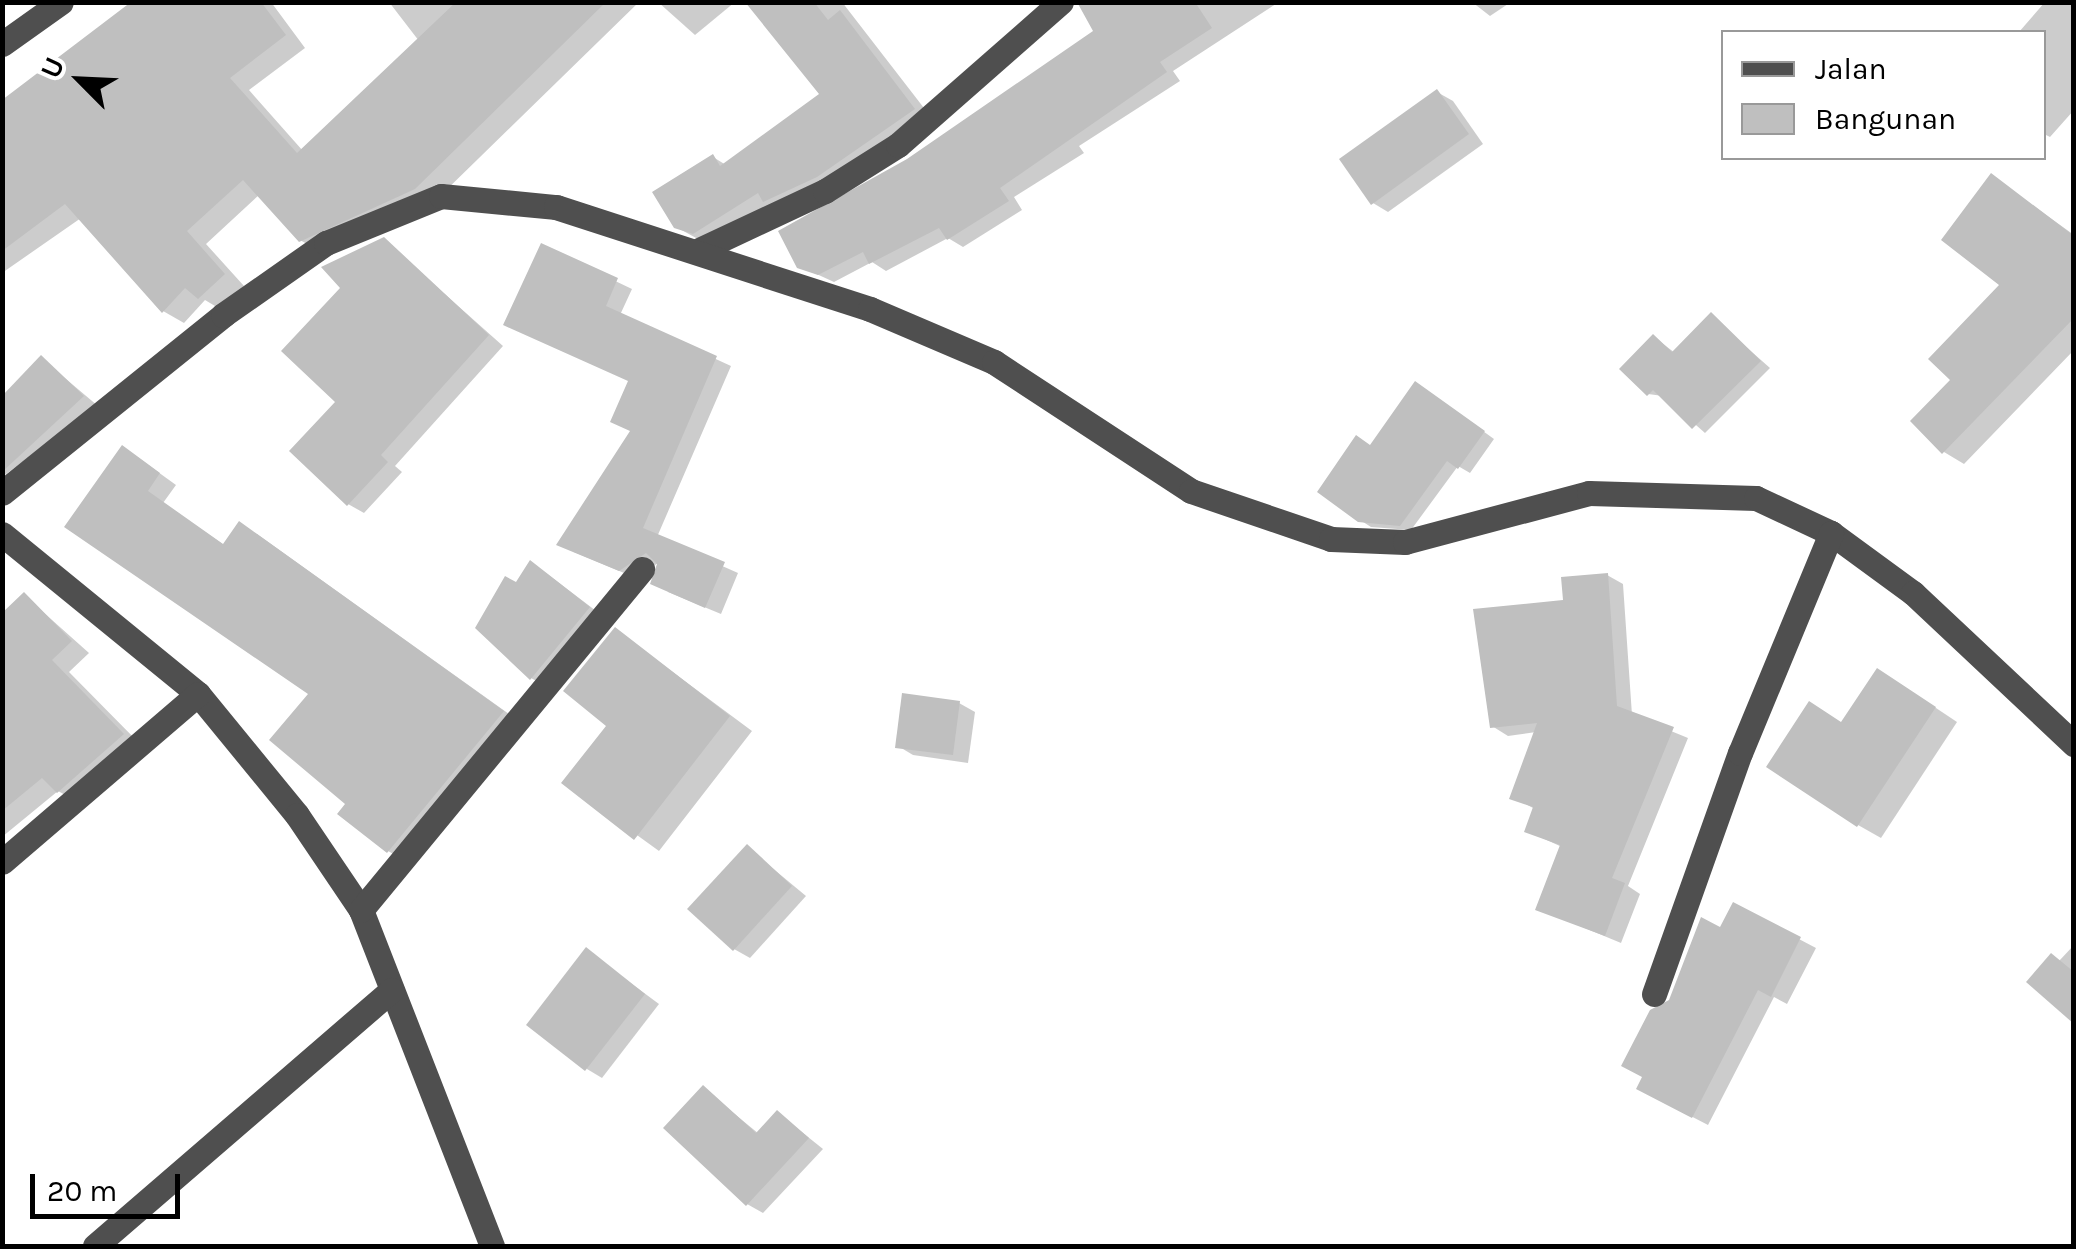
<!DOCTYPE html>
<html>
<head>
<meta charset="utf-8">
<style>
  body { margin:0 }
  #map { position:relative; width:2076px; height:1249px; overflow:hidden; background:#fff; font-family:Karla,sans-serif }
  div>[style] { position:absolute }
  .shadow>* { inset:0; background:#0003 }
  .building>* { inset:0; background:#bfbfbf }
  .minor>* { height:25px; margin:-12.5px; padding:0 12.5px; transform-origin:12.5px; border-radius:12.5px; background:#4f4f4f }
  span { translate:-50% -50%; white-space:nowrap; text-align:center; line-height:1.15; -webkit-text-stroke:8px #fff; paint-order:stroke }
  .frame { position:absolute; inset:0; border:5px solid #000; pointer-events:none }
  .legend { position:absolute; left:1721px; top:30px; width:325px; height:130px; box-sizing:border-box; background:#fff; border:2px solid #999; margin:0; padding:12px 18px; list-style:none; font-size:30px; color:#000 }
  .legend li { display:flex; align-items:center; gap:20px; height:50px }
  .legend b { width:50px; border:2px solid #999 }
  .north { position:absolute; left:30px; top:30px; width:100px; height:100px; -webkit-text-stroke:8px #fff; paint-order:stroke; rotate:294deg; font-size:28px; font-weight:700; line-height:40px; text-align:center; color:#000 }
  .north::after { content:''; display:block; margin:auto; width:35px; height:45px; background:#000; clip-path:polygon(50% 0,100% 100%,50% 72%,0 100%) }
  .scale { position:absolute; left:30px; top:1174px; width:150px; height:45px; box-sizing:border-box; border:5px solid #000; border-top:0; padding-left:12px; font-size:30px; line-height:35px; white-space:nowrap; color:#000; -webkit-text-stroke:8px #fff; paint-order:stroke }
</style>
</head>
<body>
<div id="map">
  <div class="shadow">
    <div style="clip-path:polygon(135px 2px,271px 2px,305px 48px,249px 90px,303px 151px,419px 41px,389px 2px,639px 2px,436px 200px,321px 252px,300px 240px,259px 195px,206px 244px,244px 286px,220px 309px,205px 300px,184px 323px,163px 311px,81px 218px,2px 273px,2px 103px)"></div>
    <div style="clip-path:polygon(658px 2px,735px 2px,695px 35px)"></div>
    <div style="clip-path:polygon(748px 2px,842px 2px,934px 121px,838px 188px,698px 239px,676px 227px,713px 157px,726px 165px,823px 95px)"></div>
    <div style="clip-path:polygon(1136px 2px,1279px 2px,1173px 71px,1180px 81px,1079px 146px,1084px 153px,1014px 197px,1022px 210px,963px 247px,948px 238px,886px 271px,872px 262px,834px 282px,799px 266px,908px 161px)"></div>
    <div style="clip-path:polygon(1472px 2px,1511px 2px,1490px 16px)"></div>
    <div style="clip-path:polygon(2045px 2px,2074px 2px,2074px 110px,2050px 137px,2044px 134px,2044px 32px,2019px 32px)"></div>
    <div style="clip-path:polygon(1437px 92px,1453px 101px,1483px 144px,1388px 212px,1373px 203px)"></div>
    <div style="clip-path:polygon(1992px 176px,2074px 235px,2074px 350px,1964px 464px,1944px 452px,1953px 380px,2003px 284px)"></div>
    <div style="clip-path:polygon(384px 240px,503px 346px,395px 466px,402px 472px,364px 513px,348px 504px,339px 402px)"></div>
    <div style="clip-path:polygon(542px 246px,632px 289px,620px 315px,731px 366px,657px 537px,738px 573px,721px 614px,668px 592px,661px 561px,636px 578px,574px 552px,633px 432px,631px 382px)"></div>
    <div style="clip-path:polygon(1711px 316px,1770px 368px,1705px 433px,1663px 396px,1648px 394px,1654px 337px,1675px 353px)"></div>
    <div style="clip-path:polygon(41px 358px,98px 406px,2px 477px,2px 399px)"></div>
    <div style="clip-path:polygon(1426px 390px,1494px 439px,1470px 473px,1458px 466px,1411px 530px,1371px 527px,1360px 520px,1371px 447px)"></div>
    <div style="clip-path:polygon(140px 459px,176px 485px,163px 503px,224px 545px,257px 534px,520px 722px,406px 861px,388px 851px,348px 804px,312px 693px,67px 526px)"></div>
    <div style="clip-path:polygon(546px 573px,604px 617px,547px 687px,531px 678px,517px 586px)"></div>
    <div style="clip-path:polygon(1607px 575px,1623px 584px,1632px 715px,1688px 738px,1628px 886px,1640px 894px,1621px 943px,1539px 909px,1562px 847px,1527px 831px,1535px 809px,1512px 797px,1536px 732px,1508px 736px,1492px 726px,1566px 602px)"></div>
    <div style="clip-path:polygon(24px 595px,89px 653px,69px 672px,142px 746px,78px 802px,58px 791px,2px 837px,2px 617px)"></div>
    <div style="clip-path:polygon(616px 630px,752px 731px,659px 851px,565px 783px,609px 725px)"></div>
    <div style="clip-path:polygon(1900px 684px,1957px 722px,1881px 838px,1858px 825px,1843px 724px)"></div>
    <div style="clip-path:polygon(959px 703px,975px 712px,968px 763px,913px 755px,898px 746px)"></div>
    <div style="clip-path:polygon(747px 847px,806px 896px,750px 958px,734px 949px)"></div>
    <div style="clip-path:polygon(1734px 905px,1816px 948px,1787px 1004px,1774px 997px,1708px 1125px,1654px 1097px)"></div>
    <div style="clip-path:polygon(2074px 945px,2074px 1021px,2059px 961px)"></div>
    <div style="clip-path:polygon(586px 950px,659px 1004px,602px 1078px,587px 1069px)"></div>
    <div style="clip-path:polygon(703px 1088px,759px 1134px,778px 1113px,823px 1149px,763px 1213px,747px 1204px)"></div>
  </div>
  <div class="building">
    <div style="clip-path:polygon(131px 2px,261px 2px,286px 35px,230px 78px,297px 153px,456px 2px,606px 2px,415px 189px,299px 242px,243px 180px,187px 231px,225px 274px,198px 299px,185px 288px,162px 313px,65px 204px,2px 251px,2px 100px)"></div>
    <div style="clip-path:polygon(745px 2px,814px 2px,828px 20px,840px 10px,915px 109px,817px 177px,763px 202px,758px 193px,693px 234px,674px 228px,652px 192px,713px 154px,720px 166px,819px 94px)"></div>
    <div style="clip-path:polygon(1077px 2px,1195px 2px,1212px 28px,1160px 62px,1167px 72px,1000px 188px,1009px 201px,947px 240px,939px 228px,869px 264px,863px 252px,818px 275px,797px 268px,778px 231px,907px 159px,1093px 31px)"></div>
    <div style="clip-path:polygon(1437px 89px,1469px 134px,1371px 205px,1339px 159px)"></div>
    <div style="clip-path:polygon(1991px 173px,2074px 236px,2074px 318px,1942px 454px,1910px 421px,1950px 380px,1928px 359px,1999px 285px,1941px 240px)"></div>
    <div style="clip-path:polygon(384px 237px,489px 335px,381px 455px,388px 462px,347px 506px,289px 451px,335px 402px,281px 351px,340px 288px,321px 267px)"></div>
    <div style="clip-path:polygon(541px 243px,618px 278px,606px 306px,717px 356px,643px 528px,725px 562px,705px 608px,650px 584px,657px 564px,646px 553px,619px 571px,556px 545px,630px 431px,610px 422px,628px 381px,503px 325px)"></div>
    <div style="clip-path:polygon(1711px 312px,1761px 361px,1692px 429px,1653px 390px,1647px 396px,1619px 369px,1653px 334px,1672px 352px)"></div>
    <div style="clip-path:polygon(41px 355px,84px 396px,2px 472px,2px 396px)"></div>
    <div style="clip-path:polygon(1415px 381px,1485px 431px,1458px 469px,1447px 461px,1400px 526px,1358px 522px,1317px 492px,1356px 435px,1370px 445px)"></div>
    <div style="clip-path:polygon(122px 445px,160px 473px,148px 491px,223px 544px,239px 521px,504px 711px,387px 853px,337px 814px,345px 804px,269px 740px,308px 694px,64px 527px)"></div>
    <div style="clip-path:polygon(530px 560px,590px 607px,530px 680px,475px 628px,505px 576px,516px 582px)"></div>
    <div style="clip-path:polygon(1608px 573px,1617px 706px,1674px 727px,1612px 878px,1625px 883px,1605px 936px,1535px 910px,1560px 845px,1524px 832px,1533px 807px,1509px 799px,1537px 723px,1490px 728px,1473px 609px,1563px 600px,1561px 577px)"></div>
    <div style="clip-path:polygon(24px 592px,72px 641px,52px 660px,124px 734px,57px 793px,42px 778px,2px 811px,2px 613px)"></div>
    <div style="clip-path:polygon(615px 627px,730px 716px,634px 840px,561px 783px,606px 726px,563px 691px)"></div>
    <div style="clip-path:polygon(1877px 668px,1936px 707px,1857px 827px,1766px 767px,1809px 701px,1841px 722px)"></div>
    <div style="clip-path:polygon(902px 693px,960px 701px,953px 755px,895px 748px)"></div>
    <div style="clip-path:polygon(747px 844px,792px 886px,733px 951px,687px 909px)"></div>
    <div style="clip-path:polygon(1733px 902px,1801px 937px,1771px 997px,1758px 990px,1692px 1118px,1636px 1089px,1642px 1077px,1621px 1066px,1650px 1010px,1669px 1000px,1701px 917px,1720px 927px)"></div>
    <div style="clip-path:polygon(586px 947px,645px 994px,585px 1071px,526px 1025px)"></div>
    <div style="clip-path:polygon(2051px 953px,2074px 972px,2074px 1024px,2026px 982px)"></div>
    <div style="clip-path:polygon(703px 1085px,756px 1133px,777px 1110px,809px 1138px,746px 1206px,663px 1128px)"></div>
  </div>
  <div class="minor">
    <div style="left:2px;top:44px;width:72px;rotate:-35.4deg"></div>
    <div style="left:699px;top:250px;width:139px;rotate:-25.1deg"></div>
    <div style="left:825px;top:191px;width:86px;rotate:-32.2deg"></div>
    <div style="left:898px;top:145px;width:217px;rotate:-41.3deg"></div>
    <div style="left:2px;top:493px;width:284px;rotate:-38.8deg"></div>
    <div style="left:223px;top:315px;width:126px;rotate:-35deg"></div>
    <div style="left:326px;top:243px;width:124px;rotate:-22.2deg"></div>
    <div style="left:441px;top:196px;width:116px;rotate:5.5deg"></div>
    <div style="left:556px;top:207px;width:330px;rotate:18deg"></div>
    <div style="left:870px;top:309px;width:135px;rotate:23.1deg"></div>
    <div style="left:994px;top:362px;width:235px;rotate:33.2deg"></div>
    <div style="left:1191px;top:491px;width:148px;rotate:18.9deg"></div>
    <div style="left:1331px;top:539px;width:74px;rotate:2.3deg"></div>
    <div style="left:1405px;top:542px;width:190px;rotate:-14.9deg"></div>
    <div style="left:1589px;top:493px;width:167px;rotate:1.7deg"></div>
    <div style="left:1756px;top:498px;width:83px;rotate:25deg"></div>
    <div style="left:1831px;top:533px;width:102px;rotate:36.2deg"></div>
    <div style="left:1913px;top:593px;width:221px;rotate:43.2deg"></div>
    <div style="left:2px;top:534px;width:253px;rotate:39.2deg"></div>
    <div style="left:198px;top:694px;width:156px;rotate:50.7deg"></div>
    <div style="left:297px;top:815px;width:115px;rotate:56deg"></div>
    <div style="left:361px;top:910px;width:361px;rotate:68.7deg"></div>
    <div style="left:2px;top:862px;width:258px;rotate:-40.6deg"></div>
    <div style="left:361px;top:910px;width:442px;rotate:-50.5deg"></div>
    <div style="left:1654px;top:994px;width:256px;rotate:-70.4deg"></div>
    <div style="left:1740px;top:753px;width:238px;rotate:-67.5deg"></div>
    <div style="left:95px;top:1246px;width:392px;rotate:-40.8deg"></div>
  </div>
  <div class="frame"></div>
  <ul class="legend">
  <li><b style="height:12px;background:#4f4f4f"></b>Jalan</li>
  <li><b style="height:28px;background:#bfbfbf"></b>Bangunan</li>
  </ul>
  <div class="north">U</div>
  <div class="scale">20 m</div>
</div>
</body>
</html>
